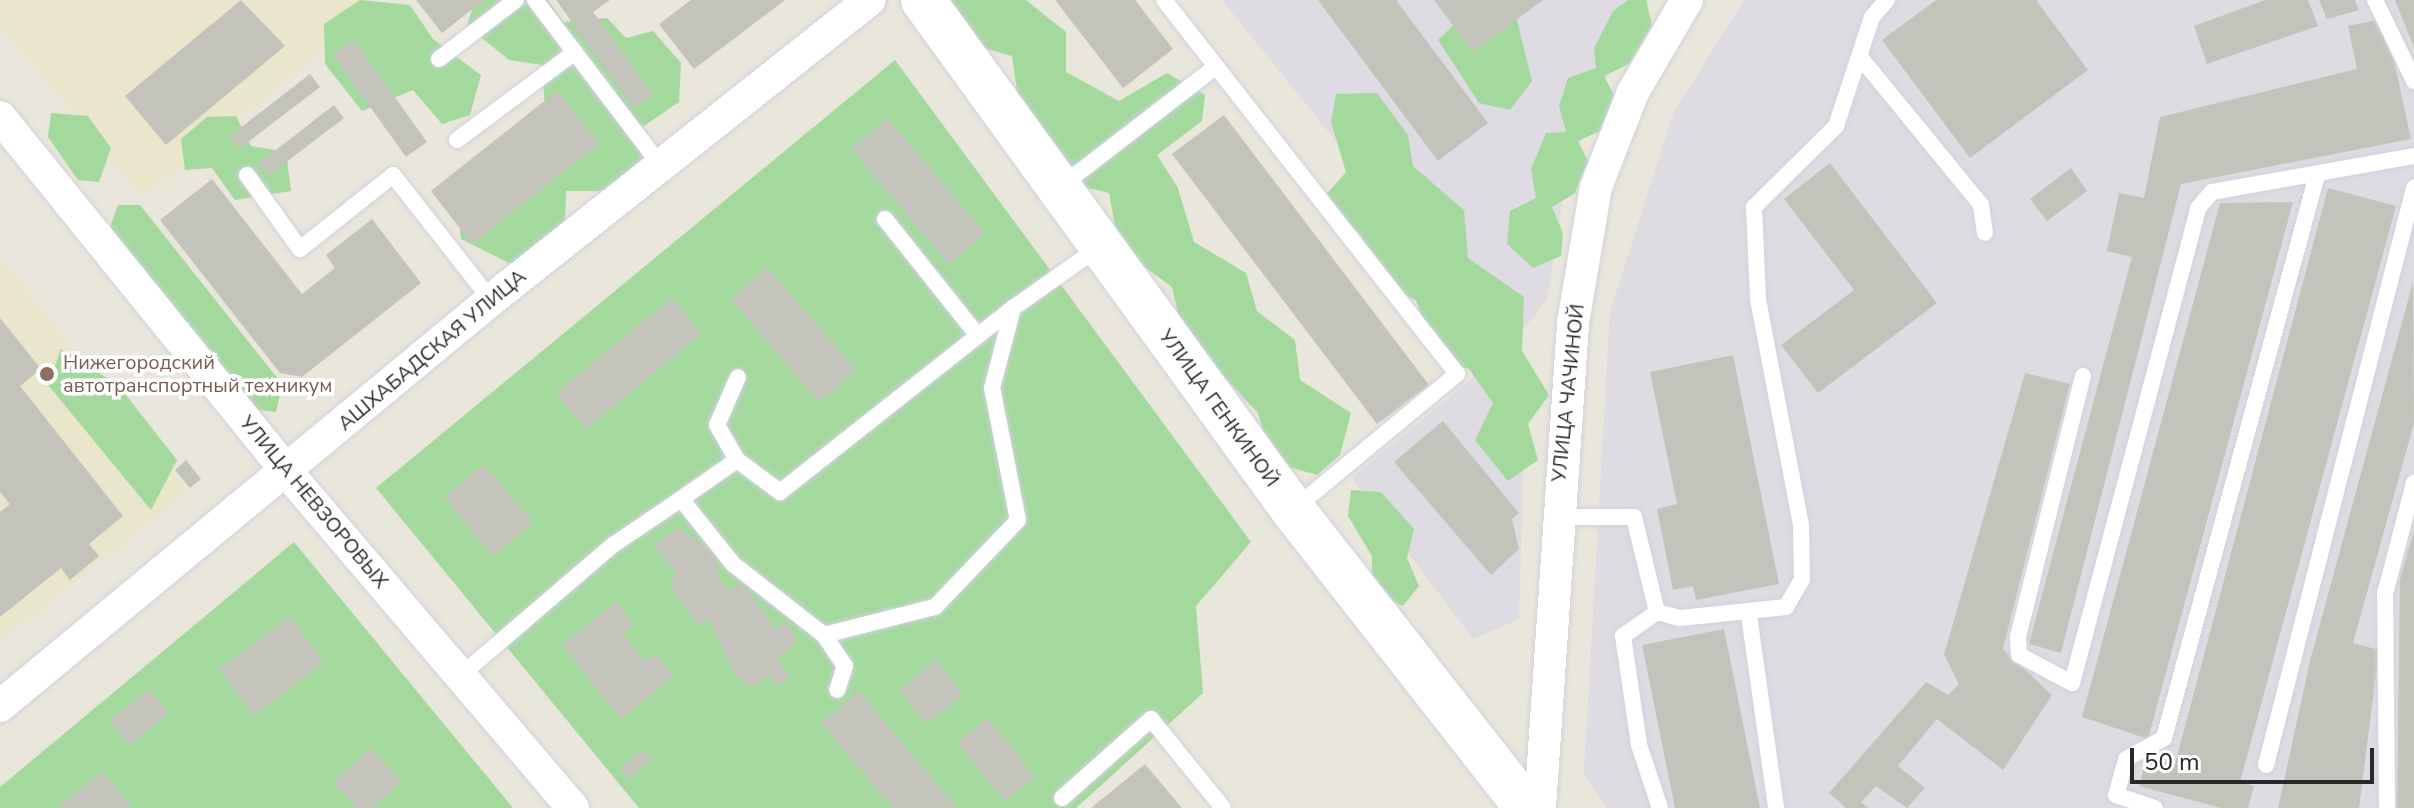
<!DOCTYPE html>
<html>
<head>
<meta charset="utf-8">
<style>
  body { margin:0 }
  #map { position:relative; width:2414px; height:808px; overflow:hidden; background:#e9e6db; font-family:"Nunito Sans",sans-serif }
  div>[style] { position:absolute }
  .industrial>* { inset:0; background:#dfdbe2 }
  .education>* { inset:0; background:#e9e6cc }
  .green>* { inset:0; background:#a4d99e }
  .building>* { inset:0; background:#c4c3bb }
  .roads { filter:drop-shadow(0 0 2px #d2d1df) drop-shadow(0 0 2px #d2d1df) }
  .lane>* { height:16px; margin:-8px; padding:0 8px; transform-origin:8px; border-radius:8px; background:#fff }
  .street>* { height:32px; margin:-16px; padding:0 16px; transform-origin:16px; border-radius:16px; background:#fff }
  .secondary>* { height:44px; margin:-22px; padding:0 22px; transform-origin:22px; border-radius:22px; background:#fff }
  .dots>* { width:22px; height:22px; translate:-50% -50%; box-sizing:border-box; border:4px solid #fff; border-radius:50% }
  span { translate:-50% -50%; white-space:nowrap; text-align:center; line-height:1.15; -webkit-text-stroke:7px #fff; paint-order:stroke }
  .street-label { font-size:20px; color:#282828 }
  .education-label { font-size:20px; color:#785e54 }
  .left { translate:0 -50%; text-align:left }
  .scale { position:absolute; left:2130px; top:748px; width:244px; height:36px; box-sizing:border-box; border:4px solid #282828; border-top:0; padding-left:10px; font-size:24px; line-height:28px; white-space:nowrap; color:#282828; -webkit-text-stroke:6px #fff; paint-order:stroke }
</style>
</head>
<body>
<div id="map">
  <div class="industrial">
    <div style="clip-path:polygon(1222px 0,1649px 0,1608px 73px,1566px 180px,1547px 299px,1506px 352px,1526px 381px,1519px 619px,1473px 639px,1352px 478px,1505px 351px)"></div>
    <div style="clip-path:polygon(1744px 0,2414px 0,2414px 808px,1607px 808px,1584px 773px,1610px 312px,1673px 114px)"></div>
  </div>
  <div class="education">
    <div style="clip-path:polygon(0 0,364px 0,370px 13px,142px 197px,0 25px)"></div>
    <div style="clip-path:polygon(0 257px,189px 491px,0 642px)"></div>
  </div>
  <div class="green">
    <div style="clip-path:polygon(360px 0,410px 5px,433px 39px,481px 75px,470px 115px,442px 124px,413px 90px,362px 111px,325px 64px,324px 24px)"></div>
    <div style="clip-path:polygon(475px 0,548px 0,563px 22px,607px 18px,626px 38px,653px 31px,681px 63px,679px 102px,641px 128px,645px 166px,606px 191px,566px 191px,565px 228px,517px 267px,461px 239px,457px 202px,545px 110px,542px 65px,509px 60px,467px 26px)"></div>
    <div style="clip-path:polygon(945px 0,1026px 0,1066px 32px,1066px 72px,1119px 101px,1167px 73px,1205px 95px,1202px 121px,1157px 155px,1178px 188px,1194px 242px,1246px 273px,1257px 311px,1295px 340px,1300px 380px,1351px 413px,1340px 455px,1317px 475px,1272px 462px,1258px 413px,1182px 332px,1172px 287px,1119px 248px,1109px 193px,1080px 186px,1019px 105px,1012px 56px,977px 46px)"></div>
    <div style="clip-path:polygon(1628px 0,1646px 0,1652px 25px,1629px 64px,1604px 76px,1614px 95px,1600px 131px,1578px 141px,1588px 161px,1575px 193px,1552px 207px,1563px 233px,1561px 256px,1533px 268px,1507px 244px,1510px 211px,1536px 198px,1531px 169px,1546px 133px,1566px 132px,1559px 106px,1568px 78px,1596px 68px,1594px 48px,1613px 11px)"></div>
    <div style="clip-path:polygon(1474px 5px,1514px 8px,1532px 81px,1510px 110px,1479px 103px,1438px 40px)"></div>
    <div style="clip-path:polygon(895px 60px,1251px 542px,1196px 606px,1203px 693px,1076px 808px,639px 808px,376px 488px)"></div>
    <div style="clip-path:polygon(1377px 93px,1408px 135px,1413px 166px,1464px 210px,1468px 258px,1524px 297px,1522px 351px,1549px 395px,1528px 424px,1538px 460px,1508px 481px,1475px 440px,1493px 403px,1469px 369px,1436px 359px,1416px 300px,1378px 285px,1361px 236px,1325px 196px,1346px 172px,1331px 122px,1336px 94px)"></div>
    <div style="clip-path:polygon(51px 113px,88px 116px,111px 148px,99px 182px,78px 180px,48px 137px)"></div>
    <div style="clip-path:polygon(236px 116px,251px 146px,286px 152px,291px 191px,235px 200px,212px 168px,185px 170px,181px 139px,207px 117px)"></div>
    <div style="clip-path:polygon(118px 205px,140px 205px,282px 384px,276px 412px,249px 409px,109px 230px)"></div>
    <div style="clip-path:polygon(61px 349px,118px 385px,177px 460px,151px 510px,48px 385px)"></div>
    <div style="clip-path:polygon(1351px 490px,1381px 492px,1414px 529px,1407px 558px,1419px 586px,1403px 606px,1372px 592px,1372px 556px,1348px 516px)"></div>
    <div style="clip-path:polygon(294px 542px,513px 808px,0 808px,0 787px)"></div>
  </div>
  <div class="building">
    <div style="clip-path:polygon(241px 0,285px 46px,166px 145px,125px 96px)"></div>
    <div style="clip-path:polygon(416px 0,484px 0,442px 33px)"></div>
    <div style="clip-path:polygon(556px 0,610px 0,593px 12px,653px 95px,634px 108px)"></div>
    <div style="clip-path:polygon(691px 0,785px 0,694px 69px,659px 24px)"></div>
    <div style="clip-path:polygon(1055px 0,1135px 0,1173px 49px,1123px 88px)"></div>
    <div style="clip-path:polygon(1318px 0,1396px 0,1488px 123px,1438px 161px)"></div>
    <div style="clip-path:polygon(1434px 0,1543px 0,1473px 52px)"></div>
    <div style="clip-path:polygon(1936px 0,2036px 0,2088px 70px,1970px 158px,1882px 40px)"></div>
    <div style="clip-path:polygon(2265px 0,2308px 0,2318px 26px,2207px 64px,2194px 26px)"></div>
    <div style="clip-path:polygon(2319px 0,2355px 0,2359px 10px,2327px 19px)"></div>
    <div style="clip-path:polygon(2395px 0,2414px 0,2414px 47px)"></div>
    <div style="clip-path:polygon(2376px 20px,2394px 60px,2411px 139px,2181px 184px,2061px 653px,2029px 644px,2132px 257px,2107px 251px,2119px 193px,2144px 198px,2160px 117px,2357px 69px,2348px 26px)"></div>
    <div style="clip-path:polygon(354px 40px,427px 142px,406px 157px,333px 55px)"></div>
    <div style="clip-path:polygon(310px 74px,320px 87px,239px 149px,230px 136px)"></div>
    <div style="clip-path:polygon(557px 91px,599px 144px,472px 244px,431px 191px)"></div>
    <div style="clip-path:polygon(334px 105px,344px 118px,268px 176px,258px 164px)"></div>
    <div style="clip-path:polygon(1224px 115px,1429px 385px,1377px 424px,1172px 154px)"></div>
    <div style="clip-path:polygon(887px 118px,985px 233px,949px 264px,851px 149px)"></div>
    <div style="clip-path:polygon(1830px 163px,1937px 303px,1818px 393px,1781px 345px,1854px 290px,1784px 199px)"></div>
    <div style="clip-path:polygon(2071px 168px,2087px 191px,2047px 221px,2030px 199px)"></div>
    <div style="clip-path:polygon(212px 179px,302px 294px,335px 268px,326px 255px,372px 219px,421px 283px,302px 377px,280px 373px,160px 220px)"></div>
    <div style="clip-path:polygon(2328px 188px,2396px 206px,2240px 782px,2254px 786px,2248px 808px,2221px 808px,2139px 786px,2147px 756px,2175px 764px)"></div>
    <div style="clip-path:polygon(2293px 202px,2148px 739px,2082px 717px,2220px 203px)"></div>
    <div style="clip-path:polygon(767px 267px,856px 370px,819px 402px,731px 299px)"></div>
    <div style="clip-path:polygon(2413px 282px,2414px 423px,2353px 643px,2379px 650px,2359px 808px,2278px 808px,2310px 661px)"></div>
    <div style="clip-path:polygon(672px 298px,701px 334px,586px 429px,556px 393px)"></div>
    <div style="clip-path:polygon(0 318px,41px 369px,20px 386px,123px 516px,89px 544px,99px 556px,70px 580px,61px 568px,0 617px,0 512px,10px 504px,0 492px)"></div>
    <div style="clip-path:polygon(1733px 355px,1779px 584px,1696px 600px,1693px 586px,1673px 590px,1657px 509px,1677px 504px,1650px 372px)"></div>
    <div style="clip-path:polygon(2025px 373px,2070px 384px,2003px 649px,2052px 695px,2003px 770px,1937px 719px,1898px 766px,1925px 788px,1907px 808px,1876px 786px,1861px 802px,1869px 808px,1846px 808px,1829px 793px,1926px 682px,1948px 695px,1959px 684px,1944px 655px)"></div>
    <div style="clip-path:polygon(1443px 421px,1519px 513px,1512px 519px,1519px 549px,1491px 575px,1394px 462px)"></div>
    <div style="clip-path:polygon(186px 460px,201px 479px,190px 488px,175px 470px)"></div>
    <div style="clip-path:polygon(484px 464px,533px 523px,493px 556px,444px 497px)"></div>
    <div style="clip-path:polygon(678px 528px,714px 553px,721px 583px,730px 590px,742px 583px,776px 629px,787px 623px,797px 641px,778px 660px,790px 679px,776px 684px,768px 676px,752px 687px,735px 675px,709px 620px,698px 624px,670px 586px,676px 572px,653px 545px)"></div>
    <div style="clip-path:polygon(2414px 530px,2414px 808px,2397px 808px,2400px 579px)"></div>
    <div style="clip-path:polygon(616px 602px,634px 625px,623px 634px,645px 662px,656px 653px,674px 676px,621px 719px,562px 645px)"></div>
    <div style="clip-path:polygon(290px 616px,324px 662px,254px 715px,219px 669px)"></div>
    <div style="clip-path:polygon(1724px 629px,1760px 808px,1675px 808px,1642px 645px)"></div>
    <div style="clip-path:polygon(936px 659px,963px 694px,927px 724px,899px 691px)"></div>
    <div style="clip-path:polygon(149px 689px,169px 712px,130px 745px,110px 721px)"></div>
    <div style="clip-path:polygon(859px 691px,901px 742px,957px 808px,893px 808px,821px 723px)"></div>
    <div style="clip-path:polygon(987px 718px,1035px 776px,1005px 801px,957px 743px)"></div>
    <div style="clip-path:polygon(371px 748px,401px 782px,372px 808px,357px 808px,333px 782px)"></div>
    <div style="clip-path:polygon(643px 749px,653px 759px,629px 779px,620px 767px)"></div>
    <div style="clip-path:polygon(1145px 764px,1182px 808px,1091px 808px)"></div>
    <div style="clip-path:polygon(103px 771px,131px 808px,56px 808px)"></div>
  </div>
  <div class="roads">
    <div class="lane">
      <div style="left:535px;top:0;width:208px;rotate:52.8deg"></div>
      <div style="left:1164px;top:0;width:475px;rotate:51.9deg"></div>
      <div style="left:1457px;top:374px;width:212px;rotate:140.4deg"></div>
      <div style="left:2375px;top:0;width:90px;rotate:64.3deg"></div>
      <div style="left:1860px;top:57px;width:191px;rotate:50.7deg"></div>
      <div style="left:1981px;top:205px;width:28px;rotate:82deg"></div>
      <div style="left:439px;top:59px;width:97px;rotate:-37.5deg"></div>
      <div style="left:457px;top:140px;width:147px;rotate:-36.7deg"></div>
      <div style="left:247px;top:175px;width:91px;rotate:54.4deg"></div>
      <div style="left:300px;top:249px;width:119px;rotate:-38.5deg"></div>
      <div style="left:393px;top:175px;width:159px;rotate:51.9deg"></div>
      <div style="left:1060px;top:187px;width:195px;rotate:-37.7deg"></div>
      <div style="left:885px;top:219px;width:149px;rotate:51.5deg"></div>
      <div style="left:2083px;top:376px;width:269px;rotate:104deg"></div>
      <div style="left:2018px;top:637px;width:18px;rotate:87deg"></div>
      <div style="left:2019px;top:655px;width:60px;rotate:27.8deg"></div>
      <div style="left:2072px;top:683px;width:491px;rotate:-75.1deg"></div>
      <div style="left:2198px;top:208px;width:21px;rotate:-49deg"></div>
      <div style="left:2212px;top:192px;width:205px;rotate:-10.1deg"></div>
      <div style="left:737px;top:460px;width:40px;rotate:-119.7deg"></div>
      <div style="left:717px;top:425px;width:52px;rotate:-66.4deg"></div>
      <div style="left:681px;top:499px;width:68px;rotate:-34.9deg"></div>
      <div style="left:737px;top:460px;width:54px;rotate:36.7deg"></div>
      <div style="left:780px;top:492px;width:297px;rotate:-38.3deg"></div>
      <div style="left:1556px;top:517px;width:78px"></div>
      <div style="left:1634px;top:517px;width:98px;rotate:76.4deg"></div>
      <div style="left:1657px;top:612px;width:24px;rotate:15deg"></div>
      <div style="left:1680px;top:618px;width:107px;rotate:-5.9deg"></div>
      <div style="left:1786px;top:607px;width:32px;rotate:-60deg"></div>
      <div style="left:1802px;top:579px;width:54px;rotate:-91.1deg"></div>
      <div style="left:1801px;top:525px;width:230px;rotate:-100.8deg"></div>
      <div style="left:1758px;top:299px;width:92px;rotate:-92.5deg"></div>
      <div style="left:1754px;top:207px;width:115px;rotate:-44.6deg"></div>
      <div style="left:1836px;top:126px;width:115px;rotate:-71.7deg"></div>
      <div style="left:1872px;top:17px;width:23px;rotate:-49deg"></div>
      <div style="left:1657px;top:612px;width:42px;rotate:144.8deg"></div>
      <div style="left:1623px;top:636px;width:110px;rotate:81.6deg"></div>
      <div style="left:1639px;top:745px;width:66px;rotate:71.6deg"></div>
      <div style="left:1749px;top:615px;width:195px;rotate:82deg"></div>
      <div style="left:824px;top:635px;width:114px;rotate:-14.2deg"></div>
      <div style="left:935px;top:607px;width:120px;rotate:-46.3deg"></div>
      <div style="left:1018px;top:520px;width:135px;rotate:-101.1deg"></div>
      <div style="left:992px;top:388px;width:83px;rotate:-75.3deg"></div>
      <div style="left:1013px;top:308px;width:108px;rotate:-35.2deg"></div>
      <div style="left:460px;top:676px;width:201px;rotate:-40.6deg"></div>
      <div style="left:613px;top:545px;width:82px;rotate:-34.1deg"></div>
      <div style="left:681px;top:499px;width:83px;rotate:51.3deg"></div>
      <div style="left:733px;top:564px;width:115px;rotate:38deg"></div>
      <div style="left:824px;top:635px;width:37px;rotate:56deg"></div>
      <div style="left:845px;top:666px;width:25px;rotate:108deg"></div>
      <div style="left:2266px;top:765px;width:596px;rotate:-75.61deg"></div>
      <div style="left:1062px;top:798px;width:119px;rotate:-41.6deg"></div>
      <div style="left:1151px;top:719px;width:114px;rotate:51deg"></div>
      <div style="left:2155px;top:808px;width:41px;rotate:-161.6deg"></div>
      <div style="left:2116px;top:795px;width:37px;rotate:-74deg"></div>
      <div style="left:2126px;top:759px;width:43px;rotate:-28.9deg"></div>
      <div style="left:2164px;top:738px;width:579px;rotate:-74.79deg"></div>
      <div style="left:2387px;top:808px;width:214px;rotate:-90.5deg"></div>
      <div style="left:2385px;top:594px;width:115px;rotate:-75.4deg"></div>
    </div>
    <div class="street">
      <div style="left:0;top:117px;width:457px;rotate:51deg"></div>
      <div style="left:287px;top:472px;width:441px;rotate:49.6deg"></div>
      <div style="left:0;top:706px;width:637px;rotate:-39.59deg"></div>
      <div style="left:491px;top:300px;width:483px;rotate:-38.4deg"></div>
      <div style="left:1540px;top:808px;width:486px;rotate:-86.1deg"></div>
      <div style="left:1573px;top:323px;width:138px;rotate:-80.4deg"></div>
      <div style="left:1596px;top:187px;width:102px;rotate:-68.7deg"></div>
      <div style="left:1633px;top:92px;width:107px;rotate:-59.6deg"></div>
    </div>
    <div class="secondary">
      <div style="left:923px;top:0;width:630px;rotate:54.04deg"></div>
      <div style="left:1293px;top:510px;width:379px;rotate:51.9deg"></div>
    </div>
  </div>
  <div class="dots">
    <div style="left:47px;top:374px;background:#8d6e63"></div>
  </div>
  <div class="street-label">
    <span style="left:432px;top:350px;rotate:-40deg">АШХАБАДСКАЯ УЛИЦА</span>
    <span style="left:1568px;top:393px;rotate:-84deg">УЛИЦА ЧАЧИНОЙ</span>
    <span style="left:1219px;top:408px;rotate:54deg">УЛИЦА ГЕНКИНОЙ</span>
    <span style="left:314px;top:502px;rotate:50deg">УЛИЦА НЕВЗОРОВЫХ</span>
  </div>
  <div class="education-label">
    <span class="left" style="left:63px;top:374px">Нижегородский<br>автотранспортный техникум</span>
  </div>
  <div class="scale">50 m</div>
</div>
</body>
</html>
